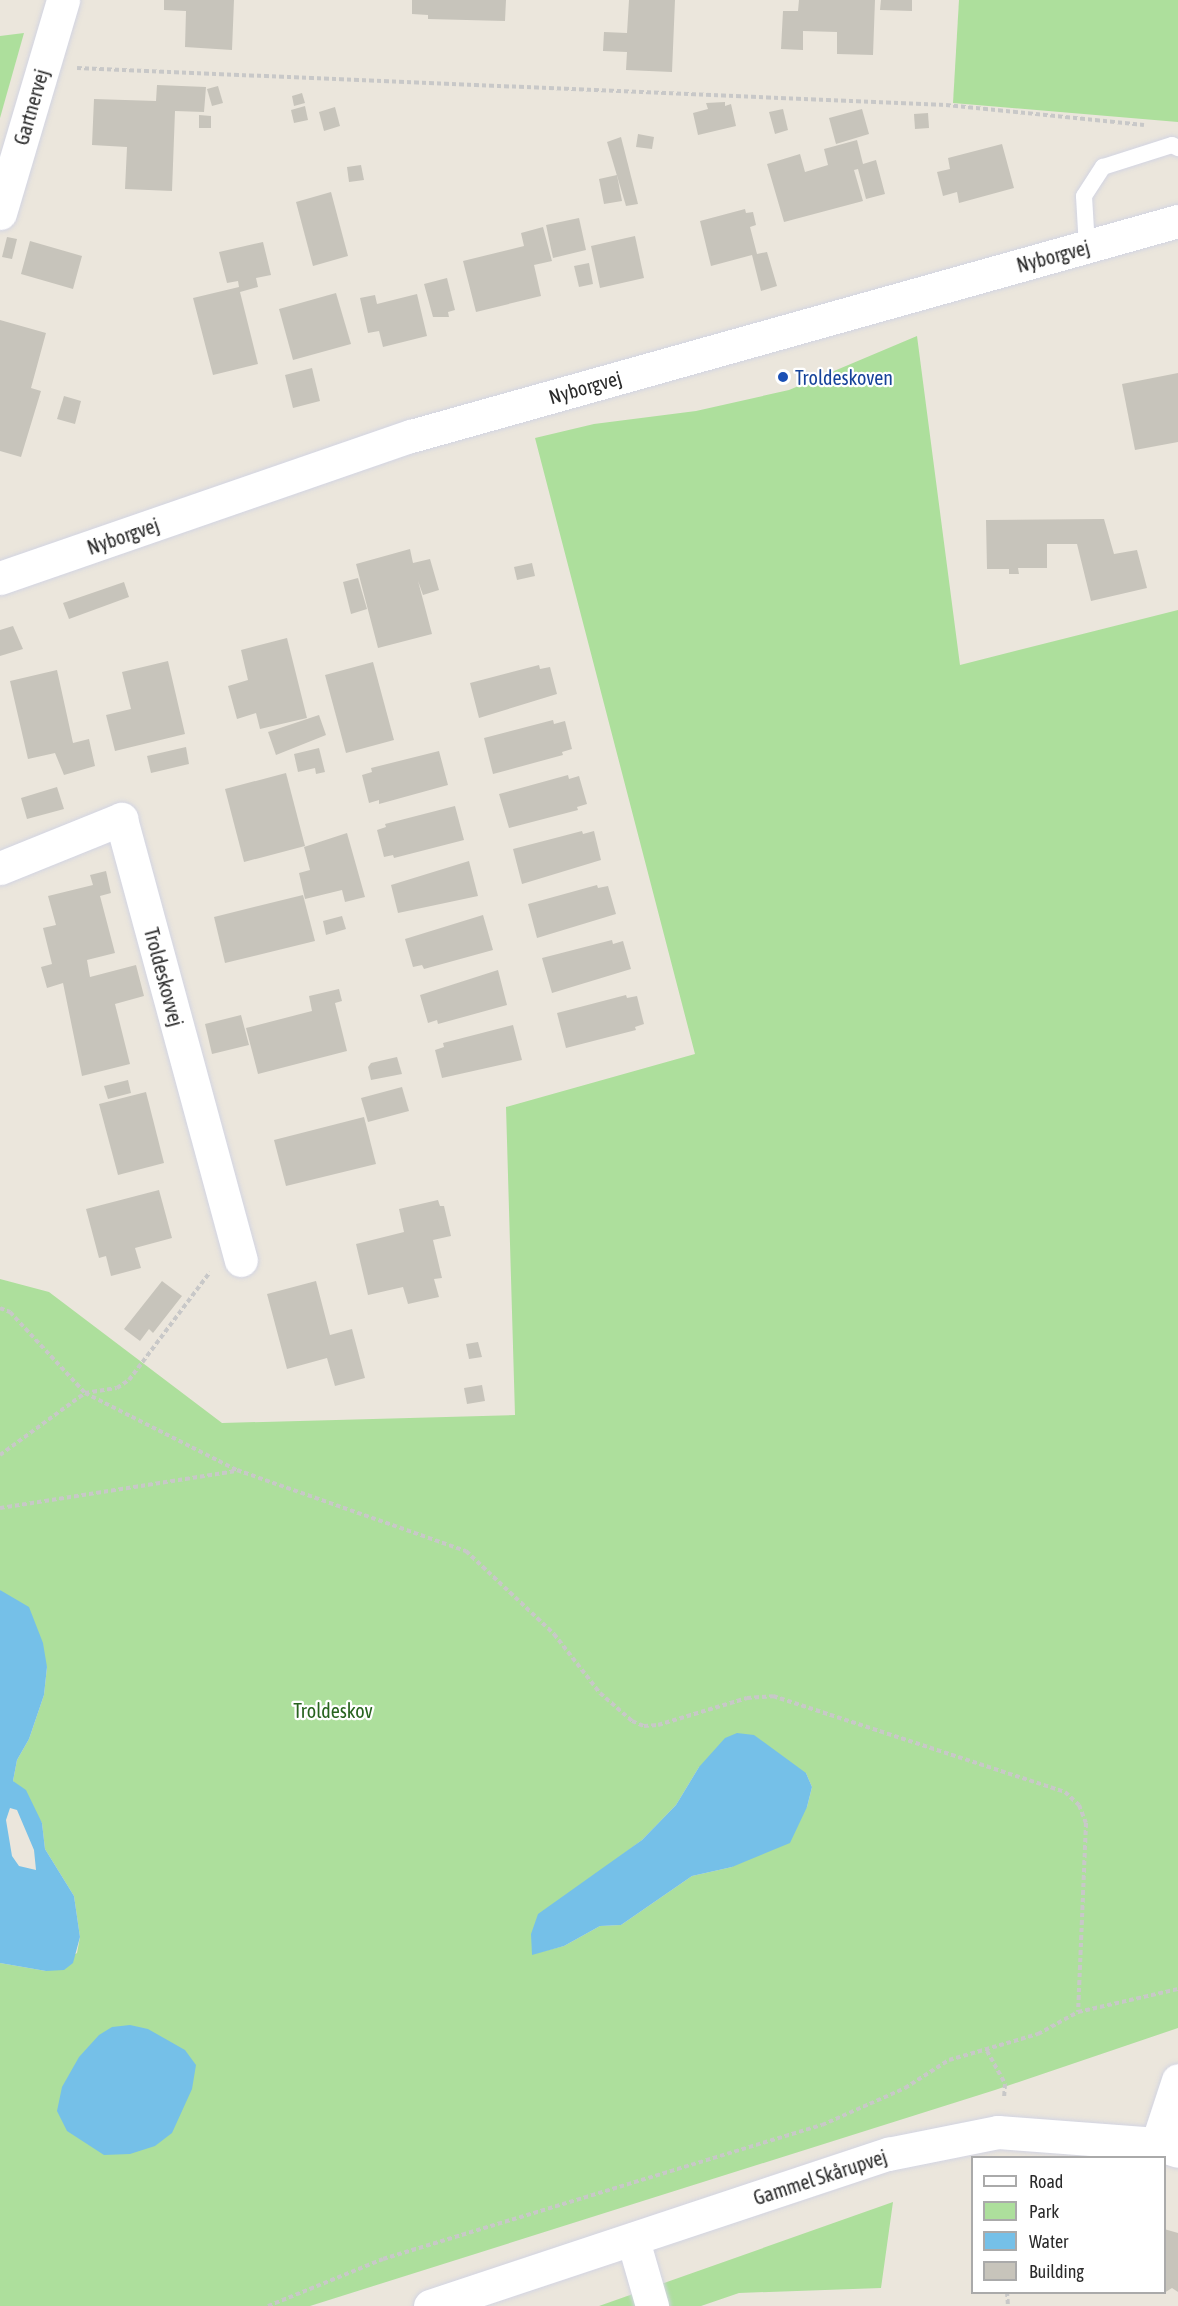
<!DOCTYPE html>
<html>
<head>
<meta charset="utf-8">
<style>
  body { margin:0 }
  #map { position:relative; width:1178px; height:2306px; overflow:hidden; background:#ebe6dc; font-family:"Asap Condensed",sans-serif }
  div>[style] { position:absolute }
  .green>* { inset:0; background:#addf9c }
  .water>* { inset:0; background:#75c0e8 }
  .building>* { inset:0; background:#c7c4bb }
  .path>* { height:4px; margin-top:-2px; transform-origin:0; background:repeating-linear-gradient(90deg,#c8c8c8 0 4.5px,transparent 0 7.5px) }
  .roads { filter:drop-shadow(0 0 2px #d2d4e2) drop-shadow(0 0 2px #d2d4e2) }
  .lane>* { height:16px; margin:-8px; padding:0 8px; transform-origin:8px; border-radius:8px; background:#fff }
  .street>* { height:33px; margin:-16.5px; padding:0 16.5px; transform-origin:16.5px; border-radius:16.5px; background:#fff }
  .secondary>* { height:33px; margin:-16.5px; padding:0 16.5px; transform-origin:16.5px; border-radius:16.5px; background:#fff }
  .dots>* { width:16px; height:16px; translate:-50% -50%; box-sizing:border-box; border:3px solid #fff; border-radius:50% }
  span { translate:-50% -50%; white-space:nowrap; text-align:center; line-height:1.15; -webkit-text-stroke:4.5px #fff; paint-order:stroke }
  .street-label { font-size:20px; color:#2a2a2a }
  .transit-label { font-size:20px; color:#164399 }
  .left { translate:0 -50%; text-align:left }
  .park-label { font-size:20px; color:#27631e }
  .legend { position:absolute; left:971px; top:2156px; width:195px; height:138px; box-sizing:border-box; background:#fff; border:2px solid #aaa; margin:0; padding:8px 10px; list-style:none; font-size:18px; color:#2a2a2a }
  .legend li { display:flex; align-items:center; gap:12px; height:30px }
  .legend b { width:30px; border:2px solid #aaa }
</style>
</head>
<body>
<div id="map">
  <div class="green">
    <div style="clip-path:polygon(959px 0,1178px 0,1178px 122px,953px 103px)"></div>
    <div style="clip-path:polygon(24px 33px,0 118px,0 36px)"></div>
    <div style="clip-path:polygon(evenodd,917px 336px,960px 665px,1178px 610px,1178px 2028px,995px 2090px,310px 2306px,0 2306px,0 1963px,46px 1971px,77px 1953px,80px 1937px,74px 1896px,45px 1849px,42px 1823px,13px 1781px,17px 1760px,29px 1739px,44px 1695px,47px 1667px,0 1590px,0 1279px,49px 1292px,222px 1423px,515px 1415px,506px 1107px,695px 1054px,535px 438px,594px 424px,696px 411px,789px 390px,917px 336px,699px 1767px,806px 1773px,812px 1787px,807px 1807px,732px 1867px,692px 1876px,621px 1925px,600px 1926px,564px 1946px,532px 1954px,606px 1867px,642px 1840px,676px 1805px,699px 1767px)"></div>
    <div style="clip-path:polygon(893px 2202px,881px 2288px,739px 2293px,701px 2306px,599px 2306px)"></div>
  </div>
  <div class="water">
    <div style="clip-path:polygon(evenodd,0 1590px,29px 1607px,43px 1643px,47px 1667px,44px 1695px,29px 1739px,17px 1760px,13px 1781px,26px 1790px,42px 1823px,45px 1849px,74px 1896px,80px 1937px,73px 1963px,64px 1970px,46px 1971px,0 1963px,0 1590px,10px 1808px,17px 1810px,34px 1850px,36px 1870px,19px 1866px,12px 1856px,6px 1820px,10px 1808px)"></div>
    <div style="clip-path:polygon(737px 1733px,754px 1735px,806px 1773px,812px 1787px,807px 1807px,790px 1843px,732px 1867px,692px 1876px,621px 1925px,600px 1926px,564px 1946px,532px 1955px,531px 1934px,538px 1914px,642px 1840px,676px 1805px,699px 1767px,725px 1738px)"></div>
    <div style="clip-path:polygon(130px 2025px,148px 2029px,185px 2050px,196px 2065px,192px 2089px,172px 2133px,155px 2146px,130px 2154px,104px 2155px,67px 2131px,57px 2111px,62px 2087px,79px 2057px,99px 2035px,112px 2027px)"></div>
  </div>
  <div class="building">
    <div style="clip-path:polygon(164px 0,234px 0,232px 50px,185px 47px,186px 11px,164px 10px)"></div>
    <div style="clip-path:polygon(412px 0,506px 0,505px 21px,428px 19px,428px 15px,412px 14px)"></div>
    <div style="clip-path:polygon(629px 0,675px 0,672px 72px,626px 70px,627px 52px,603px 51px,604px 32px,627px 33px)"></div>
    <div style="clip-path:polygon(799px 0,875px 0,873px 55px,837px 54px,837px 32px,803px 31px,803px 50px,781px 49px,783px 11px,798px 11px)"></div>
    <div style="clip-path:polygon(881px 0,912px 0,912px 11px,880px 10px)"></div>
    <div style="clip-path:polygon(157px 85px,206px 87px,204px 112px,175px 111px,172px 191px,125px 189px,127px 147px,92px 145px,94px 99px,156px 101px)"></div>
    <div style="clip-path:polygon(218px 86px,223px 103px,212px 106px,207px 89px)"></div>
    <div style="clip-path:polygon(302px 93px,305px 103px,294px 106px,292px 96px)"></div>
    <div style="clip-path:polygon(725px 102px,725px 106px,731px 104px,736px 126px,698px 135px,693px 113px,708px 109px,706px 103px)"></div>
    <div style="clip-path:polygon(305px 106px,308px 120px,294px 123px,291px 110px)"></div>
    <div style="clip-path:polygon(335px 107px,340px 126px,324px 131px,319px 112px)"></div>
    <div style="clip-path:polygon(783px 109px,788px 130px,775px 134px,769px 112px)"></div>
    <div style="clip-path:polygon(862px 109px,869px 134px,836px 144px,829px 118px)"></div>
    <div style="clip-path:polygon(928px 113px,929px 128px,915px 129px,914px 114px)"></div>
    <div style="clip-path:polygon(199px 115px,211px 116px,211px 128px,199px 128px)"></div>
    <div style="clip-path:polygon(638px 134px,654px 137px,652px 149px,636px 147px)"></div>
    <div style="clip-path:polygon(621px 137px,638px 204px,626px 206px,607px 142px)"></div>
    <div style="clip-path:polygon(857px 140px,863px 164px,876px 160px,885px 194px,866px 199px,858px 169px,854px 170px,863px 201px,784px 222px,767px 164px,800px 154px,805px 172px,828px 165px,824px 149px)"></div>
    <div style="clip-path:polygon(1002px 144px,1014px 188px,959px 203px,957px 192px,943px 196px,937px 172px,950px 169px,948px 158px)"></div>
    <div style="clip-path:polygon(361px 165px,364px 180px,349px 182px,347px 167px)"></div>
    <div style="clip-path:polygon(617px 175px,622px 201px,604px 204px,599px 179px)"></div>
    <div style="clip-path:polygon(331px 192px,348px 256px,313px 266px,296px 202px)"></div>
    <div style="clip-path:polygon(745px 209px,746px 213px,753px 212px,756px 225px,750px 227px,757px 254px,767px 252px,777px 286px,761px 291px,752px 255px,711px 266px,700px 221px)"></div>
    <div style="clip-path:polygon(579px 218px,586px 250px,553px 258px,546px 225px)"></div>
    <div style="clip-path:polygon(543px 227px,552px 261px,534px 265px,541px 296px,476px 312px,463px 261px,524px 246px,521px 233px)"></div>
    <div style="clip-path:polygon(635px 236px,644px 278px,600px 288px,591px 246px)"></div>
    <div style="clip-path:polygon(7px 237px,17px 239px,12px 259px,2px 257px)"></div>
    <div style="clip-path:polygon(30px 241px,82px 256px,73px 289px,21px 274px)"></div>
    <div style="clip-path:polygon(263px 242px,271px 275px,256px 278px,258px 287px,240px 292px,258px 364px,213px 375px,193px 298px,239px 287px,238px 281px,227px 283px,219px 252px)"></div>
    <div style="clip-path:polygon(589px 263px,593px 284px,579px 287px,574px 266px)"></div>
    <div style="clip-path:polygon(447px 278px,455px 310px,448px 312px,449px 317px,433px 317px,424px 284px)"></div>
    <div style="clip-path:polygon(336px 293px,351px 344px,293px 360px,279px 309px)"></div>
    <div style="clip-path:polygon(417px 294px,427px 336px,383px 347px,379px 331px,368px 333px,360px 298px,375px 295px,377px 304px)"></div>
    <div style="clip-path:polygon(0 320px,46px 333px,31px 388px,41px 391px,21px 457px,0 451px)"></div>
    <div style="clip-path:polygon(312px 368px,320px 401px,293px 408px,285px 375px)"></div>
    <div style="clip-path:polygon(1178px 373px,1178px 442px,1135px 450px,1122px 384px)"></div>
    <div style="clip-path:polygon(64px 396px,81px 401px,75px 424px,57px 419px)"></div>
    <div style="clip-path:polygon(1104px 519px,1114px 554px,1137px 550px,1147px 588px,1091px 601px,1077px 544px,1047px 544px,1047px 568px,1018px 568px,1019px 574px,1009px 574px,1009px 569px,987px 569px,986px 520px)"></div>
    <div style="clip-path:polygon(410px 549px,413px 563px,430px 559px,439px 590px,423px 595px,418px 581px,432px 634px,378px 648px,356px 564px)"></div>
    <div style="clip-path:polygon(532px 563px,535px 576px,517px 580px,514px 567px)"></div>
    <div style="clip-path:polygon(358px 578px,367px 609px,351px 614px,343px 582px)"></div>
    <div style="clip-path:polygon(124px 582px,129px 597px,69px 619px,63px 603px)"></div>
    <div style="clip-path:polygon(13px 626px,23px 649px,0 656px,0 630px)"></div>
    <div style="clip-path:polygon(287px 638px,307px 718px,260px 729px,256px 713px,237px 719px,228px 686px,248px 680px,241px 650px)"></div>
    <div style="clip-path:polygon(168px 661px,185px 734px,115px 751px,106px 715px,131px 709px,122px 672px)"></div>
    <div style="clip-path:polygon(373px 662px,394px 740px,346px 753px,325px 675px)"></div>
    <div style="clip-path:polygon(539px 665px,540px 669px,550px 667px,557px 694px,479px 718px,470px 683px)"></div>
    <div style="clip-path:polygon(57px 670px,73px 743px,89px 739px,95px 766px,64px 775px,55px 753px,28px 759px,10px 681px)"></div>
    <div style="clip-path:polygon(319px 715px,326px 735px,276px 755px,268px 732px)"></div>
    <div style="clip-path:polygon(553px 720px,554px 724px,565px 721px,572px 749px,562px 752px,563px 755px,493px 774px,484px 738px)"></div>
    <div style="clip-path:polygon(186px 747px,189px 764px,151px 773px,147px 756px)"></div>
    <div style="clip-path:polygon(319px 748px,325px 772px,316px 774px,315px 768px,298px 772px,294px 754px)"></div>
    <div style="clip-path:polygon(439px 751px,448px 785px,379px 804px,379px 800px,369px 803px,362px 775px,372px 772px,371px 768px)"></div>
    <div style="clip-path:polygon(286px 773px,305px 846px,244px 862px,225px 789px)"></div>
    <div style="clip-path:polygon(568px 775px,569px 779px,579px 776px,587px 804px,577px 807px,578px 810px,509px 828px,499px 794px)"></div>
    <div style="clip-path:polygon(57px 787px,64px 809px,27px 819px,21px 798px)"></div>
    <div style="clip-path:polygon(455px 806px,464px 840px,394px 858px,393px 855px,384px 857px,377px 830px,386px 827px,385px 824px)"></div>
    <div style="clip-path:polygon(582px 831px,583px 834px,594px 831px,601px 860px,522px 884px,513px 849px)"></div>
    <div style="clip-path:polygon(347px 833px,365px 897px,345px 902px,342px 890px,305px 899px,299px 873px,310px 870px,304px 847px)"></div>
    <div style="clip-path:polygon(469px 861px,478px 896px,398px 913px,391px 885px)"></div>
    <div style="clip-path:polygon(106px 871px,111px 893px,100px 896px,115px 953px,87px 960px,90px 977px,136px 965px,144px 996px,115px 1004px,130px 1064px,82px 1076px,63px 983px,47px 988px,41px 967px,52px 964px,43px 928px,56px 925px,48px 896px,93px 885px,90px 875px)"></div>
    <div style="clip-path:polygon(597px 885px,598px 888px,608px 886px,616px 914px,537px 938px,528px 904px)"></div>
    <div style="clip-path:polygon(303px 895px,315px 941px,225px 963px,214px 917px)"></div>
    <div style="clip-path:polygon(483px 915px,493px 950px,424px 969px,422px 965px,413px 967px,405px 939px)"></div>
    <div style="clip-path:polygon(342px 916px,346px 929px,326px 935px,323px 921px)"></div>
    <div style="clip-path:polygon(612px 940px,613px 944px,623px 941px,631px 969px,552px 993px,542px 958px)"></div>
    <div style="clip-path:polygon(498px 970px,507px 1005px,438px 1024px,437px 1020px,428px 1023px,420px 995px)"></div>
    <div style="clip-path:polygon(339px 989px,342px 1001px,335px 1003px,347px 1051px,258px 1074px,246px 1028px,312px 1011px,309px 996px)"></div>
    <div style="clip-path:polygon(626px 995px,627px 998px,637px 996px,644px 1024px,635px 1027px,636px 1030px,566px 1048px,557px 1013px)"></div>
    <div style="clip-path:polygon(241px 1015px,249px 1045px,212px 1054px,205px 1024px)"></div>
    <div style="clip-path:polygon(513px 1025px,522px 1060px,442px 1078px,435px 1050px,444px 1047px,443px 1043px)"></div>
    <div style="clip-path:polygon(397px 1057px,402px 1074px,371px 1080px,368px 1067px,371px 1063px)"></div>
    <div style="clip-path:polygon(128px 1080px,131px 1093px,108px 1099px,104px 1086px)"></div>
    <div style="clip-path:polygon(402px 1087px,409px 1111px,368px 1122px,361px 1098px)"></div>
    <div style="clip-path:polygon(146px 1092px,164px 1163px,118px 1175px,99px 1104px)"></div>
    <div style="clip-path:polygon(364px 1117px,376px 1164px,286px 1186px,274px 1140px)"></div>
    <div style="clip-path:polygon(159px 1190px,172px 1238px,135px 1248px,141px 1268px,111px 1276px,106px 1256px,99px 1258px,86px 1209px)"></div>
    <div style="clip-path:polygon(438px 1200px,440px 1206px,444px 1206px,451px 1236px,433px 1240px,442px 1278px,434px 1279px,439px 1297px,408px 1304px,403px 1287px,368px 1295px,356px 1244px,404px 1232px,399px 1209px)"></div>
    <div style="clip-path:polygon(162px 1281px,182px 1296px,153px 1333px,149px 1329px,140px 1341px,124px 1329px)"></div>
    <div style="clip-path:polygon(316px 1281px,330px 1335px,352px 1329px,365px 1378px,335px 1386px,327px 1358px,287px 1369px,267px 1294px)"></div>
    <div style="clip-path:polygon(478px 1342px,482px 1357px,469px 1359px,466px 1344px)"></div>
    <div style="clip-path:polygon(482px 1385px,485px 1401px,467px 1404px,464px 1388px)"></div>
    <div style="clip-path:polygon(1164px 2229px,1178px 2233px,1178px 2292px,1172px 2288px,1164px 2293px)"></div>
  </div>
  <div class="path">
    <div style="left:77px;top:68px;width:870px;rotate:2.44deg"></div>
    <div style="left:946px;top:105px;width:199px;rotate:5.8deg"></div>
    <div style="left:0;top:1308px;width:11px;rotate:22deg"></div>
    <div style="left:10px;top:1312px;width:110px;rotate:47.2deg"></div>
    <div style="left:85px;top:1393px;width:170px;rotate:26.9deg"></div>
    <div style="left:237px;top:1470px;width:243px;rotate:19.5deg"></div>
    <div style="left:466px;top:1551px;width:121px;rotate:43.3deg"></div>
    <div style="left:554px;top:1634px;width:75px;rotate:52.1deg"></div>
    <div style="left:600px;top:1693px;width:43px;rotate:41.2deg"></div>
    <div style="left:632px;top:1721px;width:13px;rotate:23deg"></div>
    <div style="left:644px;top:1726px;width:14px;rotate:-4deg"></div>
    <div style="left:658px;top:1725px;width:93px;rotate:-16.9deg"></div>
    <div style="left:747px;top:1698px;width:26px;rotate:-4deg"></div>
    <div style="left:773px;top:1696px;width:307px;rotate:18.2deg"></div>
    <div style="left:1065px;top:1792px;width:19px;rotate:43deg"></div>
    <div style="left:1079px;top:1805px;width:19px;rotate:69deg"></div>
    <div style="left:1086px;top:1823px;width:189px;rotate:92.4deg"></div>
    <div style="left:0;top:1455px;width:105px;rotate:-36.1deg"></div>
    <div style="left:85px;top:1393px;width:32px;rotate:-9deg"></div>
    <div style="left:117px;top:1388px;width:14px;rotate:-34deg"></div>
    <div style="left:129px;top:1380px;width:135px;rotate:-53.1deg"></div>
    <div style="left:0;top:1508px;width:239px;rotate:-8.9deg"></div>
    <div style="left:987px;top:2051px;width:38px;rotate:61deg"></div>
    <div style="left:1005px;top:2084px;width:13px;rotate:94deg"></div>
    <div style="left:1007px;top:2292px;width:14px;rotate:86deg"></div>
    <div style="left:268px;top:2306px;width:124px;rotate:-22.2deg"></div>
    <div style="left:383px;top:2259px;width:459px;rotate:-17deg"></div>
    <div style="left:822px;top:2125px;width:91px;rotate:-24deg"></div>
    <div style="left:905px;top:2088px;width:52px;rotate:-32.5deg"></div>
    <div style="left:949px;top:2060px;width:93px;rotate:-16.3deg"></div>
    <div style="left:1038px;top:2034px;width:46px;rotate:-28.8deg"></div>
    <div style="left:1078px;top:2012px;width:103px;rotate:-13deg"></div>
  </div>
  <div class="roads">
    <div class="lane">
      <div style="left:1087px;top:247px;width:51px;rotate:-93.4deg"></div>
      <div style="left:1084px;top:196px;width:35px;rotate:-57deg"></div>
      <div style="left:1103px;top:167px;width:72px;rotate:-17.7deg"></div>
      <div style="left:1172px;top:145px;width:7px;rotate:27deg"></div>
    </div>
    <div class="street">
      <div style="left:0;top:213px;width:222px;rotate:-73.5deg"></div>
      <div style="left:0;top:868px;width:131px;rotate:-22deg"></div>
      <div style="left:121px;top:819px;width:457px;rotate:74.8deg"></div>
      <div style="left:1157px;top:2144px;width:67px;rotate:-71.8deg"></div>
      <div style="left:633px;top:2240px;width:69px;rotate:73.9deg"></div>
      <div style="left:430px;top:2306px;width:483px;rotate:-18.4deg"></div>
      <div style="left:888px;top:2154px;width:112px;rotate:-11.3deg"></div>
      <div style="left:998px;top:2132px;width:159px;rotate:4.3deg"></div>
      <div style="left:1157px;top:2144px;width:22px;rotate:18deg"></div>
    </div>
    <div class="secondary">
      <div style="left:0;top:578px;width:435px;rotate:-19.1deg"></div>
      <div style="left:411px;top:436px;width:797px;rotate:-15.66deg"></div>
    </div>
  </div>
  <div class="dots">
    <div style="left:783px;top:377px;background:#1a4fb4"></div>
  </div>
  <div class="street-label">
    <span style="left:31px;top:107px;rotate:-74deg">Gartnervej</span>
    <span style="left:1053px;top:256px;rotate:-15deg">Nyborgvej</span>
    <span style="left:585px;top:387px;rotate:-16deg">Nyborgvej</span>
    <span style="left:123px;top:536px;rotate:-19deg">Nyborgvej</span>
    <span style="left:164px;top:977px;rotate:75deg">Troldeskovvej</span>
    <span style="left:820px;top:2177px;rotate:-18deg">Gammel Skårupvej</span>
  </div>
  <div class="transit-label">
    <span class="left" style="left:795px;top:377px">Troldeskoven</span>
  </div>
  <div class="park-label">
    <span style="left:333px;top:1710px">Troldeskov</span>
  </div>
  <ul class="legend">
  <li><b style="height:8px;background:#fff"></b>Road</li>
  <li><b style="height:16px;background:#addf9c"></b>Park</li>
  <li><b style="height:16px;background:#75c0e8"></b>Water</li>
  <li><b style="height:16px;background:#c7c4bb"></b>Building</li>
  </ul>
</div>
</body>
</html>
